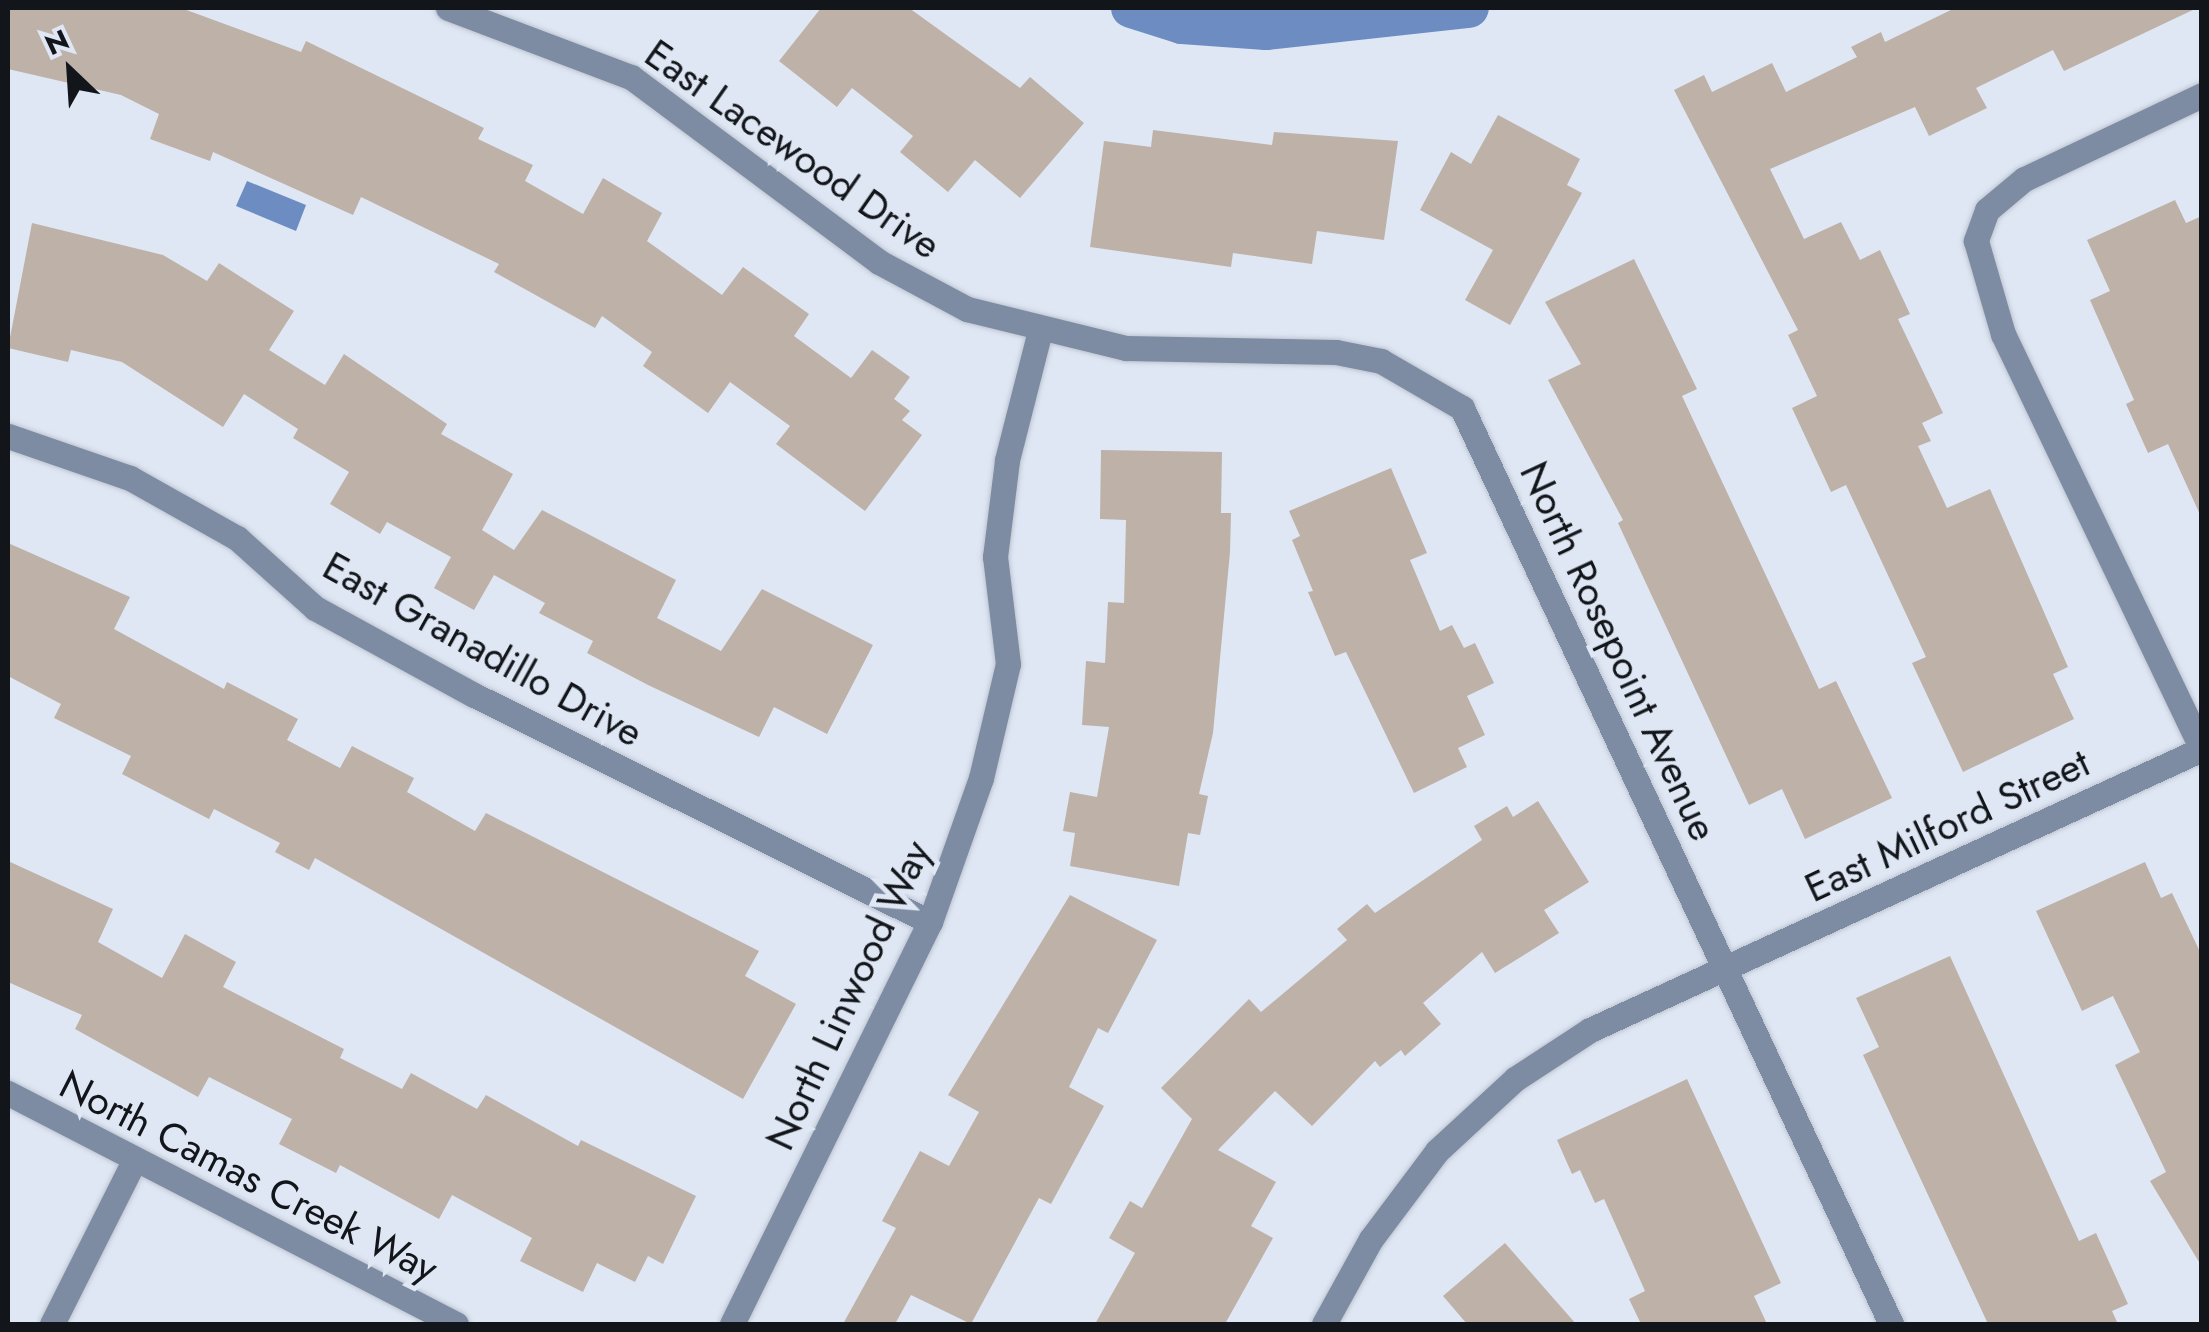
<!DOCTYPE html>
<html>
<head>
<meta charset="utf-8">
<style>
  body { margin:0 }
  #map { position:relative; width:2209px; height:1332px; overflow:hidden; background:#dfe7f4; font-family:Jost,sans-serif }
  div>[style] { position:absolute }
  .water>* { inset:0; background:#6d8dc2 }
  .canal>* { height:40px; margin:-20px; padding:0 20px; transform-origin:20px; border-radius:20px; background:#6d8dc2 }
  .building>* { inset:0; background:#beb1a8 }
  .roads { filter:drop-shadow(0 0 2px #bec5d1) drop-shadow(0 0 2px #bec5d1) }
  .minor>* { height:25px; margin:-12.5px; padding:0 12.5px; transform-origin:12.5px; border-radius:12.5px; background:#7d8ba3 }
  span { translate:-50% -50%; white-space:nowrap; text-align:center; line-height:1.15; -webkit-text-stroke:10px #dfe7f4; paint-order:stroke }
  .street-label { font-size:40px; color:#121519 }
  .frame { position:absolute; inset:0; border:10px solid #121519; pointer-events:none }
  .north { position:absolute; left:20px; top:20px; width:100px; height:100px; -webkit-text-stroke:8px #dfe7f4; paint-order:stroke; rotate:335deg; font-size:28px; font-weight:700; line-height:40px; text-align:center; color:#121519 }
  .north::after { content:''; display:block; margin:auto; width:35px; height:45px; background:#121519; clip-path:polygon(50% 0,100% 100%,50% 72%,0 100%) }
</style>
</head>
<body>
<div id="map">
  <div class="water">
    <div style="clip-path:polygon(247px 181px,306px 205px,296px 231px,236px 206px)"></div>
  </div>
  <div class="canal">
    <div style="left:1131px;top:8px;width:53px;rotate:17.4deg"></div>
    <div style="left:1182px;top:24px;width:84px;rotate:4.1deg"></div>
    <div style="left:1266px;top:30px;width:204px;rotate:-6.2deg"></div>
  </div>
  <div class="building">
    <div style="clip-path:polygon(8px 8px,181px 8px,301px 52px,306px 41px,484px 128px,478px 139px,533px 165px,525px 181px,583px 214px,603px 178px,662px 213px,647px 241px,722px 295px,743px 267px,809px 314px,794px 336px,851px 378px,872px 350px,910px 377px,894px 399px,910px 411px,902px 420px,922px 435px,865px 511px,776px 444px,790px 426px,730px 382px,708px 413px,643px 366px,652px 352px,602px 316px,595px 328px,494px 272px,499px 264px,361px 197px,353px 215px,213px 152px,210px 161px,150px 139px,159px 114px,121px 95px,8px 69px)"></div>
    <div style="clip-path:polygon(821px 8px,909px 8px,1020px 88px,1030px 77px,1084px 123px,1020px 198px,975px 160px,948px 192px,900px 152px,913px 136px,852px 88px,837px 107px,779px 61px)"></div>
    <div style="clip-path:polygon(1955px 8px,2197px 8px,2064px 71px,2053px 50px,1976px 88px,1987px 108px,1929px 136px,1915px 107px,1770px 169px,1804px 239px,1841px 222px,1860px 260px,1880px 250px,1910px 314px,1898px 319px,1943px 413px,1922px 423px,1931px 441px,1918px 446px,1947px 508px,1990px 489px,2068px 667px,2053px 674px,2074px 719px,1963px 772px,1912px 663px,1926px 657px,1846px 485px,1831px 492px,1792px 408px,1817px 396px,1788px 335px,1798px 330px,1674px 90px,1704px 75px,1712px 92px,1772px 63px,1786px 92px,1857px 57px,1851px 47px,1881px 32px,1885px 42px)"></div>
    <div style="clip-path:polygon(1498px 115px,1580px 159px,1567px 185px,1582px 193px,1510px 325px,1465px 300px,1493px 250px,1420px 210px,1451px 152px,1471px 164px)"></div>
    <div style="clip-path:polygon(1153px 130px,1272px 145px,1274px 132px,1398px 141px,1384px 240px,1317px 231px,1312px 264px,1233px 253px,1231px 267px,1090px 247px,1104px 141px,1151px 147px)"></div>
    <div style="clip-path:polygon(2175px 200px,2186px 223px,2202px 216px,2202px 519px,2168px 444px,2148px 453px,2126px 404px,2134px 400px,2090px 300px,2110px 291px,2087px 240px)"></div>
    <div style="clip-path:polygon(32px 223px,163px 255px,207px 281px,219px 263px,294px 311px,269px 350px,325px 385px,344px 354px,447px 424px,441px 434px,513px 474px,482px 530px,514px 550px,542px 510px,676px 580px,657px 618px,721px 651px,762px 589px,873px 645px,827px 734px,774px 707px,759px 737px,648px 685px,587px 653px,593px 641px,539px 613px,545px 603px,494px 575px,474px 610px,434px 588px,451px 557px,387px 522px,380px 534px,330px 504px,349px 472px,293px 438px,298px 429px,244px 394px,223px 427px,122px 362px,71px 350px,68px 362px,8px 348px)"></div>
    <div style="clip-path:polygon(1634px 259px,1697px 389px,1682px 396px,1819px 689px,1836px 681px,1892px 798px,1805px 839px,1782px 789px,1749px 805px,1618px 523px,1623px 520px,1548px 380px,1581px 364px,1545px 302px)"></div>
    <div style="clip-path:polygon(1101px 450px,1222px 452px,1221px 513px,1231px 513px,1230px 552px,1213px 733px,1199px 794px,1208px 796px,1200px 835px,1188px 833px,1179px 886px,1070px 866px,1075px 833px,1063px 831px,1070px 792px,1097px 797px,1109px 727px,1082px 725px,1086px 661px,1105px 663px,1108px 602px,1124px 603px,1126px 520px,1100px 519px)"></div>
    <div style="clip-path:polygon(1391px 468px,1427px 553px,1410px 560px,1440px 631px,1452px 625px,1464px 648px,1475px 643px,1494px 683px,1467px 696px,1485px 735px,1458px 748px,1467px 767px,1414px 793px,1346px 652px,1335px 656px,1308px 592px,1313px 591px,1292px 540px,1300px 536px,1289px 511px)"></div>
    <div style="clip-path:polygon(8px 543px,130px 597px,114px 629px,224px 689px,227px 682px,298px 719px,287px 740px,340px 768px,352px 746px,414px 778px,407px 792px,475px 831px,486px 813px,759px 951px,745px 976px,796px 1004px,743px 1099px,315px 858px,309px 870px,275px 852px,280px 843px,214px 809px,209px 819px,122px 774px,131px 756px,54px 718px,61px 704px,8px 676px)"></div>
    <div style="clip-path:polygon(1538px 801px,1589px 882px,1544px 910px,1559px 933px,1495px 973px,1482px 952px,1423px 1003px,1441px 1024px,1405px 1056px,1401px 1050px,1380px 1067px,1375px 1061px,1312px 1126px,1275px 1091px,1218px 1150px,1276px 1182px,1251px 1226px,1273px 1238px,1225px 1324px,1095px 1324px,1135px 1253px,1109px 1238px,1130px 1201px,1142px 1208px,1192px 1119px,1161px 1088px,1249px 999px,1261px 1012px,1347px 940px,1337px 929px,1367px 904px,1375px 913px,1482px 840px,1474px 826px,1507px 806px,1513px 817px)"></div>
    <div style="clip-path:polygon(8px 861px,113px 909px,98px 942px,162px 978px,185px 934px,236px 962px,223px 987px,344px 1049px,340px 1058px,402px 1089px,411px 1073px,477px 1109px,486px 1095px,578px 1146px,581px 1140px,696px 1196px,663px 1264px,648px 1256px,635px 1282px,597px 1263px,583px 1292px,520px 1261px,532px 1238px,452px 1195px,439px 1219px,340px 1165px,336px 1173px,279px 1144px,292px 1119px,209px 1077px,198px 1097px,75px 1029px,82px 1015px,8px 982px)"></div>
    <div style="clip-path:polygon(2145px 862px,2161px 898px,2172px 893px,2202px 956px,2202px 1267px,2150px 1181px,2166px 1172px,2115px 1065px,2140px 1052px,2113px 996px,2082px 1011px,2036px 911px)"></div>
    <div style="clip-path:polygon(1070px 895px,1157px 940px,1108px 1033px,1098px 1028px,1069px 1087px,1104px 1106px,1051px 1204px,1039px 1198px,971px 1324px,911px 1295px,895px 1324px,843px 1324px,896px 1228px,882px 1221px,920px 1151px,949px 1166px,979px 1112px,948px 1095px)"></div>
    <div style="clip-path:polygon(1950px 956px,2079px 1241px,2096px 1233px,2128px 1304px,2112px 1311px,2118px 1324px,1988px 1324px,1863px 1055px,1879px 1047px,1856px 998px)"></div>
    <div style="clip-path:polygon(1687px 1079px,1781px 1283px,1754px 1296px,1767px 1324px,1641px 1324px,1629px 1299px,1645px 1291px,1604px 1199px,1595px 1203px,1580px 1170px,1572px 1174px,1557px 1140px)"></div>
    <div style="clip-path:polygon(1505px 1243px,1576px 1324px,1467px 1324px,1443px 1296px)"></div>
  </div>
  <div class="roads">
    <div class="minor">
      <div style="left:448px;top:8px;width:196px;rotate:20.7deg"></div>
      <div style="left:631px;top:77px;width:309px;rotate:36.7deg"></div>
      <div style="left:879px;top:262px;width:100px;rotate:28.1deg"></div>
      <div style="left:967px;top:309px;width:164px;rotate:13.8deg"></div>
      <div style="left:1126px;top:348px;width:210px;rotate:1.1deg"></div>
      <div style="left:1336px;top:352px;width:46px;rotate:11.3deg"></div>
      <div style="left:1381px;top:361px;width:94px;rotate:30.1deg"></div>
      <div style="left:1462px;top:408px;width:1011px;rotate:64.9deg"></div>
      <div style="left:2202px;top:95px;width:197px;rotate:154.7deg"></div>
      <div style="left:2024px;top:179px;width:48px;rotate:140deg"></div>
      <div style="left:1987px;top:210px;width:33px;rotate:110deg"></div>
      <div style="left:1976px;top:241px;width:97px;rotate:73.8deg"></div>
      <div style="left:2003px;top:334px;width:460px;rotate:64.4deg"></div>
      <div style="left:8px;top:436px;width:129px;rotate:19deg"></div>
      <div style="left:130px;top:478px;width:123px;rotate:29.3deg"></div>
      <div style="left:237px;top:538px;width:105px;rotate:41.9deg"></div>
      <div style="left:315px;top:608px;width:181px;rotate:28.7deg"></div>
      <div style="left:474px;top:695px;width:509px;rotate:26.46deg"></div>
      <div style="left:8px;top:1093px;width:504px;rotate:27.28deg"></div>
      <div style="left:52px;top:1324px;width:182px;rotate:-63.3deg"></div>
      <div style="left:732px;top:1324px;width:448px;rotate:-63.8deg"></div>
      <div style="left:930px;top:922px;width:153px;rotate:-70.5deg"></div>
      <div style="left:981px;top:778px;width:117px;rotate:-76.7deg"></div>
      <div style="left:1008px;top:664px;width:108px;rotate:-96.9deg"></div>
      <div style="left:995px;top:557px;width:98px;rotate:-82.9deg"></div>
      <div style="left:1007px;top:460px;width:133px;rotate:-75.7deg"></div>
      <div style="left:1324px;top:1324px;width:97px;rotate:-61.1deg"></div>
      <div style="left:1371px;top:1239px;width:110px;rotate:-53.1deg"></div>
      <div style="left:1437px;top:1151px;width:106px;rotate:-42.7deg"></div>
      <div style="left:1515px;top:1079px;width:90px;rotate:-33.2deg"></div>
      <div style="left:1590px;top:1030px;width:673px;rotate:-24.66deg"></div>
    </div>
  </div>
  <div class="street-label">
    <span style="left:793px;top:149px;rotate:35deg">East Lacewood Drive</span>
    <span style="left:483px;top:649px;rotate:29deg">East Granadillo Drive</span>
    <span style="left:1619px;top:651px;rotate:65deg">North Rosepoint Avenue</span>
    <span style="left:1947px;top:825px;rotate:-25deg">East Milford Street</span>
    <span style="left:848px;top:995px;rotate:-65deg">North Linwood Way</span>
    <span style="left:249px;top:1176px;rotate:27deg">North Camas Creek Way</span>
  </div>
  <div class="frame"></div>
  <div class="north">N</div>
</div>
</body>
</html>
